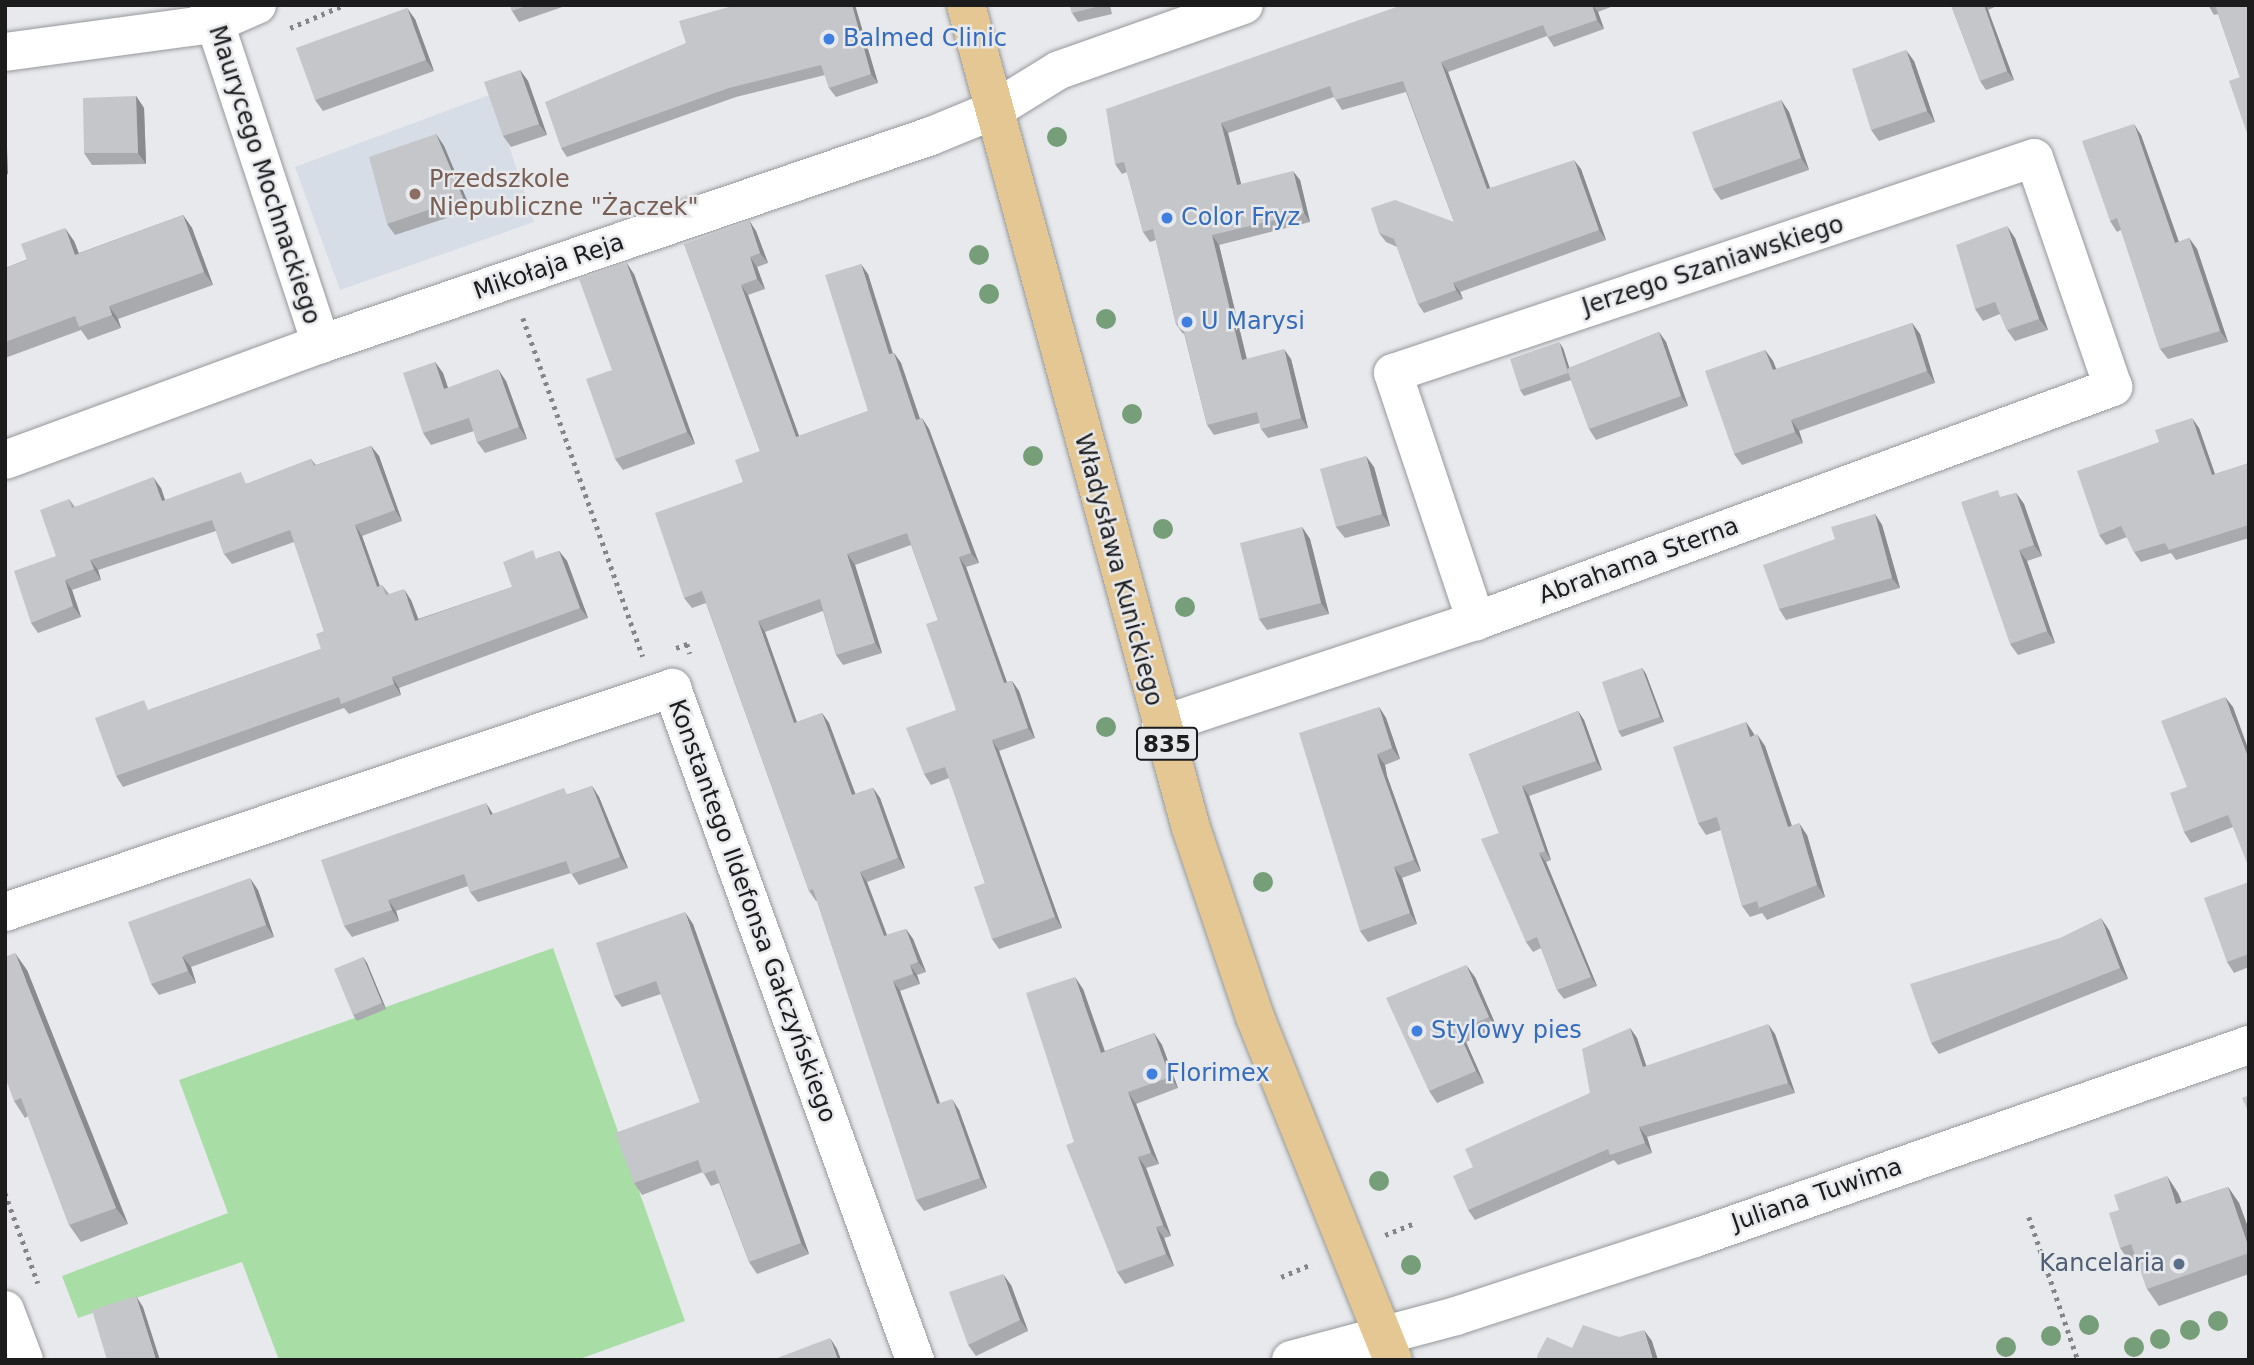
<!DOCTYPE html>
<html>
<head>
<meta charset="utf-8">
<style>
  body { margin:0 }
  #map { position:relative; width:2254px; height:1365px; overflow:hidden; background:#e7e9ec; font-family:"DejaVu Sans",sans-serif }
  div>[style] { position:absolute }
  .built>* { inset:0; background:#d6dde6 }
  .green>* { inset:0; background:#a8dda5 }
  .path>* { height:4.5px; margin-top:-2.25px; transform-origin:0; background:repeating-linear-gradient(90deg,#848587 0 3.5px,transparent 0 8.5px) }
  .roads { filter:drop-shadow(0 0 2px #96989b) drop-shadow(0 0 2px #96989b) }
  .minor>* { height:38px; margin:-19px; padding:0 19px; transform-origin:19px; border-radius:19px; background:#fff }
  .major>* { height:38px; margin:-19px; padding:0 19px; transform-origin:19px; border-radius:19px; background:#e4c792 }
  .trees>* { width:20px; height:20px; margin:-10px; border-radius:50%; background:#769e79 }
  .wall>* { inset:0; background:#a9aaad }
  .shaded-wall>* { inset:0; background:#898b8d }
  .building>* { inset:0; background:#c4c6c9 }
  .dots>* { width:19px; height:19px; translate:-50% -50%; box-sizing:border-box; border:4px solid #e7e9ec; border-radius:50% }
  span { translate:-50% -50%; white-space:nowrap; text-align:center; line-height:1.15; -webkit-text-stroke:5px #e7e9ec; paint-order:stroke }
  .shield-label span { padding:2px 5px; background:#e7e9ec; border:2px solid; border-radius:5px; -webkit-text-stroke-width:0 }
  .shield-label { font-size:23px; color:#1c1c1d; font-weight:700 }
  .shop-label { font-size:24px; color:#366cbe }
  .left { translate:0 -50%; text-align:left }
  .street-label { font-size:24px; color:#1c1c1d }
  .education-label { font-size:24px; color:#785e54 }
  .service-label { font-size:24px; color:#4e5e75 }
  .right { translate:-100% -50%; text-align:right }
  .frame { position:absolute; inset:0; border:7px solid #1c1c1d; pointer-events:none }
</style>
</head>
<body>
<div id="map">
  <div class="built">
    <div style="clip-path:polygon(492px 94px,534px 222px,340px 290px,295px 167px)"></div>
  </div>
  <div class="green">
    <div style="clip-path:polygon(553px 948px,685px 1321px,577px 1360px,279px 1360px,242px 1262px,78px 1318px,62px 1276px,228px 1213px,179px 1080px)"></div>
  </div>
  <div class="path">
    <div style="left:290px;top:28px;width:59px;rotate:-23.1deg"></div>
    <div style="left:523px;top:318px;width:359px;rotate:70.5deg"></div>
    <div style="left:676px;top:648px;width:12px;rotate:-20deg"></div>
    <div style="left:687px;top:644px;width:10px;rotate:73deg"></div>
    <div style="left:5px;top:1193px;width:96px;rotate:69.9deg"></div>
    <div style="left:2029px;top:1217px;width:151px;rotate:71.1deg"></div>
    <div style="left:1385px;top:1235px;width:31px;rotate:-22deg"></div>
    <div style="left:1281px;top:1277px;width:34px;rotate:-23deg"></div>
  </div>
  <div class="roads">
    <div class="minor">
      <div style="left:209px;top:5px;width:357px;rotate:71.7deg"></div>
      <div style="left:5px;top:52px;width:210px;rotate:-7.7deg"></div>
      <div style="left:213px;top:24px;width:48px;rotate:-23.4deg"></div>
      <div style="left:5px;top:460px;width:337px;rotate:-20.2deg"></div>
      <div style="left:321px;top:344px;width:644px;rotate:-18.83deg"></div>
      <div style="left:931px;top:136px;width:68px;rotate:-22.4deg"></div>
      <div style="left:994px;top:110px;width:76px;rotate:-31.6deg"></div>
      <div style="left:1059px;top:70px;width:196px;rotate:-19.4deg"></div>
      <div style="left:1161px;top:725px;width:332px;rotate:-18.3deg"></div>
      <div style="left:1476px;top:621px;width:679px;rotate:-20.17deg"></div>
      <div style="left:2113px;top:387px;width:242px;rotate:-109deg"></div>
      <div style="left:2034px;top:158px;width:676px;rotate:161.46deg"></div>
      <div style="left:1393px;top:373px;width:262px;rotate:71.5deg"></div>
      <div style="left:5px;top:912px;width:704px;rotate:-18.56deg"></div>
      <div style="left:672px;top:688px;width:715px;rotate:70.12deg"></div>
      <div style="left:5px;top:1310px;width:53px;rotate:69.2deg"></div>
      <div style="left:1291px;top:1360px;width:171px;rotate:-14.9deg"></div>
      <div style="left:1456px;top:1316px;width:251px;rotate:-18.1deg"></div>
      <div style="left:1695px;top:1238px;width:587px;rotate:-19.21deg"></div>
    </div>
    <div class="major">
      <div style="left:966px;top:5px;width:853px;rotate:74.71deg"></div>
      <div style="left:1191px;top:828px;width:200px;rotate:71.3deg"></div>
      <div style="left:1255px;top:1017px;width:370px;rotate:68.1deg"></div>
    </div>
  </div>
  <div class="trees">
    <div style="left:1057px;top:137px"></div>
    <div style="left:979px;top:255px"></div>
    <div style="left:989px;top:294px"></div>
    <div style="left:1106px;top:319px"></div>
    <div style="left:1132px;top:414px"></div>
    <div style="left:1033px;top:456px"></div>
    <div style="left:1163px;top:529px"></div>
    <div style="left:1185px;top:607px"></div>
    <div style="left:1106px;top:727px"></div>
    <div style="left:1263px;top:882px"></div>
    <div style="left:1379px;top:1181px"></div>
    <div style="left:1411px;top:1265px"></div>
    <div style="left:2218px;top:1321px"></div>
    <div style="left:2089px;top:1325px"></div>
    <div style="left:2190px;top:1330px"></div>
    <div style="left:2051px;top:1336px"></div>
    <div style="left:2160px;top:1339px"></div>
    <div style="left:2006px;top:1347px"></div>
    <div style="left:2134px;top:1347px"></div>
  </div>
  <div class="wall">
    <div style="clip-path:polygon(510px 5px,568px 5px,519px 22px,512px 11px)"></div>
    <div style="clip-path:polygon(855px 5px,878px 83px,836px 97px,829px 88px,825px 75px,736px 97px,567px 157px,561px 148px)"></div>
    <div style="clip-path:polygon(1070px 5px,1110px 5px,1112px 14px,1078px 22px,1072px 13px)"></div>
    <div style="clip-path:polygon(1402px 5px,1616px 5px,1598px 12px,1604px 29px,1554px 47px,1547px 36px,1448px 72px,1490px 188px,1581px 169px,1606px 240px,1460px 292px,1463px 299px,1424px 313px,1418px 304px,1397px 247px,1386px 242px,1379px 233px,1454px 222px,1406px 92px,1342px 110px,1334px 97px,1228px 133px,1241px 184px,1300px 180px,1310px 222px,1219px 245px,1247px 359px,1291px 359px,1308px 428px,1268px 438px,1261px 429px,1260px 423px,1214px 435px,1207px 425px,1184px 333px,1183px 334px,1176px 324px,1156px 240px,1150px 242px,1143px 232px,1127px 172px,1122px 174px,1115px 164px)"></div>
    <div style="clip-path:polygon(1951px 5px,1999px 5px,1988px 10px,2014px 80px,1986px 90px,1980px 81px)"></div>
    <div style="clip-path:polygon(2208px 5px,2249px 5px,2240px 77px,2218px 14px,2214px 15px)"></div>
    <div style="clip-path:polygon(415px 19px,434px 71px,323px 111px,315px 100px)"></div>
    <div style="clip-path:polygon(1914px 61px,1935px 122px,1879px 141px,1871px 130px)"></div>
    <div style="clip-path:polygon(520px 70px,528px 81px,547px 135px,511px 147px,503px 136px)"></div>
    <div style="clip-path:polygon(136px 96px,144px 108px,146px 164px,92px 165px,84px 153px)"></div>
    <div style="clip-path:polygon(1781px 100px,1789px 112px,1809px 170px,1721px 200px,1713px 189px)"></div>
    <div style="clip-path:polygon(436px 134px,444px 146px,471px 210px,395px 235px,387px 224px)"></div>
    <div style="clip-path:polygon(2141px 135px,2179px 242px,2189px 238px,2197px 249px,2228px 342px,2168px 359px,2160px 349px,2121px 230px,2117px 232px,2110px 221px)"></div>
    <div style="clip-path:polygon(183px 215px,192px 228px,213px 285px,118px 319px,121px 328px,88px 340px,81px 330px,5px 358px,5px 268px,74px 241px,79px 253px)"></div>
    <div style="clip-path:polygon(756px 231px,768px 263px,757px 267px,765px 289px,748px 295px,799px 436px,868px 411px,868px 274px,893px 353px,894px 353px,901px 363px,920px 419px,922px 418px,929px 429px,979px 563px,966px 567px,1007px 682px,1012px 681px,1019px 691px,1035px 738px,999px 751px,1062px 928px,999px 949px,992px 939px,985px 883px,949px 778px,931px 785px,924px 774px,956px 710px,938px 620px,911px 545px,855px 565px,882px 653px,843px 665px,836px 655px,823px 611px,765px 632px,797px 722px,822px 713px,829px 723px,855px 794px,873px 788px,880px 798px,905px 868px,867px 882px,887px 935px,906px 929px,913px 939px,926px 972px,917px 975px,920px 984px,900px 991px,940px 1103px,959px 1110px,987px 1188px,924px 1211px,916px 1200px,817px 901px,816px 901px,809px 891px,706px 603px,692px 608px,684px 598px,760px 451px,684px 244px)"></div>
    <div style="clip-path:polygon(2015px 238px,2048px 330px,2015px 341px,2007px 330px,2000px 314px,1983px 321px,1975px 309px)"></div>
    <div style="clip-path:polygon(634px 274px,695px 444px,623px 470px,615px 459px,612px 370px)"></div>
    <div style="clip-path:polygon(1912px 323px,1920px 334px,1935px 383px,1799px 431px,1803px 443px,1742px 465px,1734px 454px,1765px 350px,1773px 361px,1776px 369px)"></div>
    <div style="clip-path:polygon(1659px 332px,1666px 342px,1688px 406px,1596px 440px,1589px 429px,1571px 380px,1524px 396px,1520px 390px,1563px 348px,1569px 368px)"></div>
    <div style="clip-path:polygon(435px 362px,443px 373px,448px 388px,506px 381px,527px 439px,485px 453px,477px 442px,474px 431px,431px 445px,423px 433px)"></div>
    <div style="clip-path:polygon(2199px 428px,2215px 474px,2249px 463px,2249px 538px,2176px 560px,2171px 553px,2141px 562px,2134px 552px,2127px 537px,2106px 545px,2099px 535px)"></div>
    <div style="clip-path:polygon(371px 446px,379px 456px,402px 521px,362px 536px,380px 586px,382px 585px,389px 594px,411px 600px,418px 619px,512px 587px,538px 558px,559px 551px,567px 561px,588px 618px,399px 688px,401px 695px,349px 714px,344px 708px,123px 787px,116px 776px,151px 709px,321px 649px,324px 631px,294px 542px,232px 564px,224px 554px,216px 531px,98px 570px,101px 580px,72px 590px,81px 617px,38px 633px,31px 623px,56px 556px,69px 499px,75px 507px,161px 488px,165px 500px,249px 483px,311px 459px,316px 465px)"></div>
    <div style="clip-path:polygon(1374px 467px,1390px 526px,1345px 538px,1336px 527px)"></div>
    <div style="clip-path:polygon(2016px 493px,2024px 504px,2042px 556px,2027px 561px,2055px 643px,2018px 655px,2010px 644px,2002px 497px)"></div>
    <div style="clip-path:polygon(1875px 514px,1882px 525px,1900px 588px,1786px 620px,1779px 609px,1835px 539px)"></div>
    <div style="clip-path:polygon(1302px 527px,1310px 539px,1329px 614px,1267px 630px,1259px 619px)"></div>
    <div style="clip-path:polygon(1642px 668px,1646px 674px,1664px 722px,1622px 737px,1618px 731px)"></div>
    <div style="clip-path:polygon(1379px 707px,1386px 718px,1400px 759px,1385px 765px,1387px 776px,1421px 871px,1402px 878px,1417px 924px,1368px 942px,1360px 931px)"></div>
    <div style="clip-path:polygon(2233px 707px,2233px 827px,2191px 843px,2184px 832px)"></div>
    <div style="clip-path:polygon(1578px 711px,1584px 720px,1602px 770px,1529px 796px,1551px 860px,1546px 862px,1597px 986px,1564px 999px,1557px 990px,1541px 948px,1533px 952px,1526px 942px,1499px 833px,1469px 754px)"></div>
    <div style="clip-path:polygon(1746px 722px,1754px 735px,1765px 746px,1791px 825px,1807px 835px,1825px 897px,1767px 920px,1762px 913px,1750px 917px,1742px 906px,1721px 830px,1706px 835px,1698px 823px)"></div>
    <div style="clip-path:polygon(592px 786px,599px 797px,628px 868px,579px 885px,571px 873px,478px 902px,470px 892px,468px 886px,396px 911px,399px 921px,352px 937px,344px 926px,493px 814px,569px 794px)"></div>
    <div style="clip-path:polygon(2249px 882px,2249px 967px,2234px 973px,2227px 962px)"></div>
    <div style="clip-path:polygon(258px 890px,274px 937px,191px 967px,196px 983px,159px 995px,151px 984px)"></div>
    <div style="clip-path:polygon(693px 924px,809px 1254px,757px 1274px,749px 1262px,719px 1183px,711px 1186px,703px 1172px,642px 1195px,634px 1183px,700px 1102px,661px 994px,622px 1007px,614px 996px)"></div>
    <div style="clip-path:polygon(2109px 930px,2128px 979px,1939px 1054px,1931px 1043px)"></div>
    <div style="clip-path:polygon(363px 957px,367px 963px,386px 1009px,357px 1021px,353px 1015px)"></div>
    <div style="clip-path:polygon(27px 970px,128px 1224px,81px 1242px,69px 1225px,28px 1116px,25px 1118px,14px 1101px)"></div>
    <div style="clip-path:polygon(1475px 977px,1497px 1028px,1466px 1042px,1484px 1083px,1437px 1103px,1429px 1091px)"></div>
    <div style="clip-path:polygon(1083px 989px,1105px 1051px,1154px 1033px,1162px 1045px,1178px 1088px,1136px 1104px,1159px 1164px,1146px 1168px,1171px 1236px,1164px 1238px,1174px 1266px,1125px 1284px,1117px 1272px,1074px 1142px)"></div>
    <div style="clip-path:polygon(1630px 1028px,1637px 1038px,1646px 1066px,1775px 1034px,1795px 1093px,1647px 1137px,1652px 1153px,1618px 1165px,1614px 1160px,1475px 1220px,1468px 1210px,1473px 1167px,1590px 1093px)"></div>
    <div style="clip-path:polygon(2228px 1187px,2239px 1203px,2249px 1230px,2249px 1274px,2159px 1306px,2147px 1289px,2138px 1262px,2132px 1265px,2120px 1248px,2178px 1193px,2182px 1202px)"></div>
    <div style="clip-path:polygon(1011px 1285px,1028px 1331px,976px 1356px,968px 1345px)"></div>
  </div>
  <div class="shaded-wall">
    <div style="clip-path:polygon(852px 5px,855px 5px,878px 83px,871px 74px)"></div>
    <div style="clip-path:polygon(1592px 5px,1598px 12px,1604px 29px,1597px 20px)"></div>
    <div style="clip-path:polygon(1984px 5px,1985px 5px,1988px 10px,2014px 80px,2007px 71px)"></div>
    <div style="clip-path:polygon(407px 8px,415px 19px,434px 71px,426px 60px)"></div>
    <div style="clip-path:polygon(1906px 50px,1914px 61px,1935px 122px,1927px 111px)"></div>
    <div style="clip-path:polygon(1441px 62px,1448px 72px,1494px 199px,1487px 189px)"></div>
    <div style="clip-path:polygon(520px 70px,528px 81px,547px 135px,539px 124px)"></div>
    <div style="clip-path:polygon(136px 96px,144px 108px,146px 164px,138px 153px)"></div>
    <div style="clip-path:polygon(1781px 100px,1789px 112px,1809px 170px,1801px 158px)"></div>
    <div style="clip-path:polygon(5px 120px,6px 121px,8px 175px,5px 170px)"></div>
    <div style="clip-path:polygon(1221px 123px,1228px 133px,1244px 195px,1237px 185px)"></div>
    <div style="clip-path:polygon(2134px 124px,2141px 135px,2183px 254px,2175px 243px)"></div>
    <div style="clip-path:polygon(436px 134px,444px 146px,471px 210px,463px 198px)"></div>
    <div style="clip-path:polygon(1574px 160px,1581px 169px,1606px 240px,1599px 230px)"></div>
    <div style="clip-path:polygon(1293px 171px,1300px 180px,1310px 222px,1304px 213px)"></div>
    <div style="clip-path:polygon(183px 215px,192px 228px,213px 285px,204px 272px)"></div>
    <div style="clip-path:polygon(749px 220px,756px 231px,768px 263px,760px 253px)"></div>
    <div style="clip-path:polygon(2007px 226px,2015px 238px,2048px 330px,2039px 319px)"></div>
    <div style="clip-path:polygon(65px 228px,74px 241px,84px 268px,75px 255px)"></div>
    <div style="clip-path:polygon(1212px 235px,1219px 245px,1249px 369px,1242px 360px)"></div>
    <div style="clip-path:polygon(2189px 238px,2197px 249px,2228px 342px,2220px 331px)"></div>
    <div style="clip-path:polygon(750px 257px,757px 267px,765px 289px,757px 279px)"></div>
    <div style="clip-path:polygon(626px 262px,634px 274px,695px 444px,687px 432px)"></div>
    <div style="clip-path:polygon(861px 264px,868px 274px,896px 365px,889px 354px)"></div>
    <div style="clip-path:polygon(1453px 283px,1460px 292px,1463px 299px,1456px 290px)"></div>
    <div style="clip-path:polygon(741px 285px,748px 295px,803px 447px,796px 437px)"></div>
    <div style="clip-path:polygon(109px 306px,118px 319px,121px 328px,112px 315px)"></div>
    <div style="clip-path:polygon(1912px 323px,1920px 334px,1935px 383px,1927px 371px)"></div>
    <div style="clip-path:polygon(1659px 332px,1666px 342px,1688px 406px,1681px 396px)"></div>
    <div style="clip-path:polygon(1559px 342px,1563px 348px,1573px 379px,1569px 373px)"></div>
    <div style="clip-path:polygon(1284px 349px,1291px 359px,1308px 428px,1301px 418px)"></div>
    <div style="clip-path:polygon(1765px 350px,1773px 361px,1781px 381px,1773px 370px)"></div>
    <div style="clip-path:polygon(894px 353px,901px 363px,924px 431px,916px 420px)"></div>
    <div style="clip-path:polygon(435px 362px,443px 373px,452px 400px,444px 389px)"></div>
    <div style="clip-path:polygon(498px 369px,506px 381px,527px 439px,519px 427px)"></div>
    <div style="clip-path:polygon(922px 418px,929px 429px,979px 563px,971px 553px)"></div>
    <div style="clip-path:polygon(2192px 418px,2199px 428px,2219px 486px,2212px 475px)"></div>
    <div style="clip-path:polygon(1791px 420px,1799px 431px,1803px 443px,1795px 432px)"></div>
    <div style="clip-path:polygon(371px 446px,379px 456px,402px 521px,395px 510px)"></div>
    <div style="clip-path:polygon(1366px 456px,1374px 467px,1390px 526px,1382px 514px)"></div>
    <div style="clip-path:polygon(153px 477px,161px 488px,169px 512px,162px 501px)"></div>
    <div style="clip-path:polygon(2016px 493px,2024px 504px,2042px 556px,2034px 545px)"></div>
    <div style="clip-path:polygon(1875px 514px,1882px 525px,1900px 588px,1892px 578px)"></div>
    <div style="clip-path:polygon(355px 525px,362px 536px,384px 598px,377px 587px)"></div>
    <div style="clip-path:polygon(1302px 527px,1310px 539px,1329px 614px,1321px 603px)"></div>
    <div style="clip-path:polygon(2019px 550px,2027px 561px,2055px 643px,2047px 631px)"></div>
    <div style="clip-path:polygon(559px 551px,567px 561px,588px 618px,580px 608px)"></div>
    <div style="clip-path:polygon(847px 554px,855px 565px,882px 653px,875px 643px)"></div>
    <div style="clip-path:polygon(959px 557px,966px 567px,1011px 694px,1004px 683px)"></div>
    <div style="clip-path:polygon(90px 560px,98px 570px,101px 580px,94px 569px)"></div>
    <div style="clip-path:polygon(65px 580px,72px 590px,81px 617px,73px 606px)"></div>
    <div style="clip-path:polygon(404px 589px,411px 600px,423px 631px,415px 621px)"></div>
    <div style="clip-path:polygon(758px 621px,765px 632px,801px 734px,794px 723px)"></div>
    <div style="clip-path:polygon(1642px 668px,1646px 674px,1664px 722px,1660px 717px)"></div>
    <div style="clip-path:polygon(392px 677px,399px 688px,401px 695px,394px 684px)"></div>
    <div style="clip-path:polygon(1012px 681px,1019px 691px,1035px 738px,1028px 728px)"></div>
    <div style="clip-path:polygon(2225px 697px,2233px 707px,2249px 751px,2249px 760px)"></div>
    <div style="clip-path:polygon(1379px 707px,1386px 718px,1400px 759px,1392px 748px)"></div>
    <div style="clip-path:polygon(1578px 711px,1584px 720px,1602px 770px,1596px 761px)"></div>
    <div style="clip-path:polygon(822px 713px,829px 723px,860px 806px,852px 795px)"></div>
    <div style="clip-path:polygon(1746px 722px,1754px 734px,1758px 748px,1750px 737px)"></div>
    <div style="clip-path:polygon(1757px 734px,1765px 746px,1796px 838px,1788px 827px)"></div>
    <div style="clip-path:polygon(992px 740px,999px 751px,1062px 928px,1055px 917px)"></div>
    <div style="clip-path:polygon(1377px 754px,1385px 765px,1387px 776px,1421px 871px,1414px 860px,1380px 765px)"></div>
    <div style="clip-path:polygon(592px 786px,599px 797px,628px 868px,620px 857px)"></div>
    <div style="clip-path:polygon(1522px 786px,1529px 796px,1551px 860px,1545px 851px)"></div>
    <div style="clip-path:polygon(873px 788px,880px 798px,905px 868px,898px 858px)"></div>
    <div style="clip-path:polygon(486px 803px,493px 814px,498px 826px,490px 815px)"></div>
    <div style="clip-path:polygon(1799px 823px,1807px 835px,1825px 897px,1817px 885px)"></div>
    <div style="clip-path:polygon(1539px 853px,1546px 862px,1597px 986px,1591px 977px)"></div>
    <div style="clip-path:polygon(1394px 867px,1402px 878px,1417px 924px,1410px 913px)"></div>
    <div style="clip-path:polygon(860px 872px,867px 882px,891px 946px,884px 936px)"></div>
    <div style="clip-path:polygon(250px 878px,258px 890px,274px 937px,266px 925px)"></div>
    <div style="clip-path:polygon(388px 900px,396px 911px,399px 921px,392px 910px)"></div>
    <div style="clip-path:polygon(685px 912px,693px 924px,809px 1254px,801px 1243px)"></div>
    <div style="clip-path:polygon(2101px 918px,2109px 930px,2128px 979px,2120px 968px)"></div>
    <div style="clip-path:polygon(906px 929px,913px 939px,926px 972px,918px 962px)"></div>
    <div style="clip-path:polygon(15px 953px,27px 970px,128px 1224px,116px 1208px)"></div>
    <div style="clip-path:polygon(182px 956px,191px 967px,196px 983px,188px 971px)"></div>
    <div style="clip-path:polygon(363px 957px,367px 963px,386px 1009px,382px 1003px)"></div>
    <div style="clip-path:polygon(910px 965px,917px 975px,920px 984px,913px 974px)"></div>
    <div style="clip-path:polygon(1466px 965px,1475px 977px,1497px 1028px,1489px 1017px)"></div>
    <div style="clip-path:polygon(1075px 977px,1083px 989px,1109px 1064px,1101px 1053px)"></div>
    <div style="clip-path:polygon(893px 981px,900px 991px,944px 1115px,937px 1104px)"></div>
    <div style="clip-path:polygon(1768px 1024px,1775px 1034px,1795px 1093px,1788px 1083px)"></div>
    <div style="clip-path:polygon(1630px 1028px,1637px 1038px,1650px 1077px,1643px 1067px)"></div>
    <div style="clip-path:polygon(1458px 1031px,1466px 1042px,1484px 1083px,1476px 1071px)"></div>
    <div style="clip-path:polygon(1154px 1033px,1162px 1045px,1178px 1088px,1170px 1077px)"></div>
    <div style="clip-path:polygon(1128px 1092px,1136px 1104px,1159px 1164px,1151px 1153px)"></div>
    <div style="clip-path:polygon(952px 1099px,959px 1110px,987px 1188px,980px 1178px)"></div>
    <div style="clip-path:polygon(1639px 1127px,1647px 1137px,1652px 1153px,1645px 1143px)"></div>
    <div style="clip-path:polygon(1138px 1157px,1146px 1168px,1171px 1236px,1163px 1225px)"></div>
    <div style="clip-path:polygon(2167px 1176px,2178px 1193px,2188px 1221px,2176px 1204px)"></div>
    <div style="clip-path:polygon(2228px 1187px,2239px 1203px,2249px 1230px,2249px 1248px)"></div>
    <div style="clip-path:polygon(1156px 1227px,1164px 1238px,1174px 1266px,1166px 1254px)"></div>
    <div style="clip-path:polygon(1003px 1274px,1011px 1285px,1028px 1331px,1020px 1320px)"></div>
    <div style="clip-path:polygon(136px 1296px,143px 1307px,160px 1360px,156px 1360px)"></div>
    <div style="clip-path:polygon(1644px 1330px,1652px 1341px,1658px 1360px,1653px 1360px)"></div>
    <div style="clip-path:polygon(830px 1338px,837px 1349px,841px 1360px,838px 1360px)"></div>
  </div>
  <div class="building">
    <div style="clip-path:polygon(510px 5px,529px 5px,512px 11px)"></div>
    <div style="clip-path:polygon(736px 5px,852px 5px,871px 74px,829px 88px,821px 65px,729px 88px,561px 148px,545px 102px,686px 43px,679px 21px)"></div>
    <div style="clip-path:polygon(1070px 5px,1104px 5px,1072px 13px)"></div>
    <div style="clip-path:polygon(1402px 5px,1592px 5px,1597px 20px,1548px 37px,1543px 25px,1441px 62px,1487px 189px,1574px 160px,1599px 230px,1453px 283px,1456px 290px,1418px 304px,1394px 239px,1379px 233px,1371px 208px,1395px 200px,1454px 222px,1403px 81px,1335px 100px,1330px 86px,1221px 123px,1237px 185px,1293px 171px,1304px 213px,1212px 235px,1242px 360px,1284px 349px,1301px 418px,1261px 429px,1257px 412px,1207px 425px,1182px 323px,1176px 324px,1153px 229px,1143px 232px,1124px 162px,1115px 164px,1106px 109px)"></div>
    <div style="clip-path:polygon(1951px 5px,1984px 5px,2007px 71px,1980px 81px)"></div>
    <div style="clip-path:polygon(2215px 5px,2249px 5px,2249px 139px,2229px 81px,2240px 77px)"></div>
    <div style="clip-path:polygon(407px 8px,426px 60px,315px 100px,296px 48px)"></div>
    <div style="clip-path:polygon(1906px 50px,1927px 111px,1871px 130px,1852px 69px)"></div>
    <div style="clip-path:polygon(520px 70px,539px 124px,503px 136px,484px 82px)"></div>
    <div style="clip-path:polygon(136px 96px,138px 153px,84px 153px,83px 98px)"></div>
    <div style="clip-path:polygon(1781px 100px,1801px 158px,1713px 189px,1692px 132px)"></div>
    <div style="clip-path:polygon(2134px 124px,2175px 243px,2189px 238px,2220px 331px,2160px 349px,2117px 218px,2110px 221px,2082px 141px)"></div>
    <div style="clip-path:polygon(436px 134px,463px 198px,387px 224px,369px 157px)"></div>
    <div style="clip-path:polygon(183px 215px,204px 272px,109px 306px,112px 315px,79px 327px,75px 316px,5px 342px,5px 268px,27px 260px,21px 244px,65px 228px,75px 255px)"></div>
    <div style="clip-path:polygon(749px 220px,760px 253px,750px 257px,757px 279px,741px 285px,796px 437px,868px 411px,825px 275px,861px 264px,889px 354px,894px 353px,916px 420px,922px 418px,971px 553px,959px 557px,1004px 683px,1012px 681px,1028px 728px,992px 740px,1055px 917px,992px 939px,974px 887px,985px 883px,945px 767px,924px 774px,906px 728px,956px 710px,926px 624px,938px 620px,907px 533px,847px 554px,875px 643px,836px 655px,820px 599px,758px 621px,794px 723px,822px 713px,852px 795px,873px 788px,898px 858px,860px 872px,884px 936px,906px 929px,918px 962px,910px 965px,913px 974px,893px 981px,937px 1104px,952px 1099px,980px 1178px,916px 1200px,813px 889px,809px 891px,702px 591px,684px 598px,655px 513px,743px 482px,735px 460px,760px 451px,684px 244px)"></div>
    <div style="clip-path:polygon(2007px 226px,2039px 319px,2007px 330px,1995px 302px,1975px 309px,1956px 245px)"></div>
    <div style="clip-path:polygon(626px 262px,687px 432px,615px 459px,586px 379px,612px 370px,579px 279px)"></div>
    <div style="clip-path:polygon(1912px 323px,1927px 371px,1791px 420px,1795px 432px,1734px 454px,1705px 371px,1765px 350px,1773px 370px)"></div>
    <div style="clip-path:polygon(1659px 332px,1681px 396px,1589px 429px,1567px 369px)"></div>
    <div style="clip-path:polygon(1559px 342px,1568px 373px,1520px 390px,1510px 359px)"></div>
    <div style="clip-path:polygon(435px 362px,444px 389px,498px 369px,519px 427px,477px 442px,469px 418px,423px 433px,403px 373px)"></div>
    <div style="clip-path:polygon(2192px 418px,2212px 475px,2249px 463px,2249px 525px,2169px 550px,2165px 543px,2134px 552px,2121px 526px,2099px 535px,2077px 471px,2159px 442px,2155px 430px)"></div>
    <div style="clip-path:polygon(371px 446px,395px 510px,355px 525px,377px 587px,382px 585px,386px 595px,404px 589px,415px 621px,512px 587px,503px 562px,533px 550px,536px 559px,559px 551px,580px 608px,392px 677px,394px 684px,341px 704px,339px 697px,116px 776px,95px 718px,144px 700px,148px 710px,321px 649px,316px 634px,324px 631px,290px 530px,224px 554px,212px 520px,90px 560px,94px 569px,65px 580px,73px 606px,31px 623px,14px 571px,56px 556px,40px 510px,69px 499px,72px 508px,153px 477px,162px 501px,241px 472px,246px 484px,311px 459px,314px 466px)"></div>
    <div style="clip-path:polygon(1366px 456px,1382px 514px,1336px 527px,1320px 469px)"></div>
    <div style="clip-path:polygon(1998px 490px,2000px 497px,2016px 493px,2034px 545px,2019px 550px,2047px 631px,2010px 644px,1961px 502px)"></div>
    <div style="clip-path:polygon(1875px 514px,1892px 578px,1779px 609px,1763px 565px,1835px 539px,1831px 527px)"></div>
    <div style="clip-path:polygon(1302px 527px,1321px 603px,1259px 619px,1240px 543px)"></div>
    <div style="clip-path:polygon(1642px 668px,1660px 717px,1618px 731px,1602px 682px)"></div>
    <div style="clip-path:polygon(2225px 697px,2249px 760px,2249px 868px,2228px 815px,2184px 832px,2170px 793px,2187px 787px,2161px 721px)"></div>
    <div style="clip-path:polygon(1379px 707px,1392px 748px,1377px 754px,1380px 765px,1414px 860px,1394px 867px,1410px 913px,1360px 931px,1299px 733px)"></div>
    <div style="clip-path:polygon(1578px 711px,1596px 761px,1522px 786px,1545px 851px,1539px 853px,1591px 977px,1557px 990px,1537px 937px,1526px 942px,1481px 839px,1499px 833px,1469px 754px)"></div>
    <div style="clip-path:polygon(1746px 722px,1750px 737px,1757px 734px,1788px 827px,1799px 823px,1817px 885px,1759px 908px,1757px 901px,1742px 906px,1717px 817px,1698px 823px,1673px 747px)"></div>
    <div style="clip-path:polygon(592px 786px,620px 857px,571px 874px,566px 861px,470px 892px,464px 874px,388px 900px,392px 910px,344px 926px,321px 860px,486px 803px,490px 815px,564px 788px,567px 795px)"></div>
    <div style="clip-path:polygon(250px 878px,266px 925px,182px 956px,188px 971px,151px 984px,128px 922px)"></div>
    <div style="clip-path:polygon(2249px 882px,2249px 954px,2227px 962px,2204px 898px)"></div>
    <div style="clip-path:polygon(685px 912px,801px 1243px,749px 1262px,715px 1170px,703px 1174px,698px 1160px,634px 1183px,615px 1133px,700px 1102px,656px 981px,614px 996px,596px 943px)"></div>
    <div style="clip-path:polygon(2101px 918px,2120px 968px,1931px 1043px,1910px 984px,2060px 938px)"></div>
    <div style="clip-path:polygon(15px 953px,116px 1208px,69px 1225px,21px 1098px,14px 1101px,5px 1077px,5px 957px)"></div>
    <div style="clip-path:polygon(363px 957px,382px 1003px,353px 1015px,334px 969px)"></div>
    <div style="clip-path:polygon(1466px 965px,1489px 1017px,1458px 1031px,1476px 1071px,1429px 1091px,1386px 998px)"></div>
    <div style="clip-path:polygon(1075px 977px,1101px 1053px,1154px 1033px,1170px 1077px,1128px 1092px,1151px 1153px,1138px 1157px,1163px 1225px,1156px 1227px,1166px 1254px,1117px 1272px,1066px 1145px,1074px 1142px,1026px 993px)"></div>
    <div style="clip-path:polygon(1768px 1024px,1788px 1083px,1639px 1127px,1645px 1143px,1610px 1155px,1608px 1149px,1468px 1210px,1453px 1176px,1473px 1167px,1465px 1149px,1590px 1093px,1582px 1049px,1630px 1028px,1643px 1067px)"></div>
    <div style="clip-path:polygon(2249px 1095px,2249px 1113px,2242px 1098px)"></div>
    <div style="clip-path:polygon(2167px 1176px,2176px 1204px,2228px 1187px,2249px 1248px,2249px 1253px,2147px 1289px,2131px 1244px,2120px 1248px,2109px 1213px,2119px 1210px,2114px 1195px)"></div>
    <div style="clip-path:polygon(1003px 1274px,1020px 1320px,968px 1345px,949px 1292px)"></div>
    <div style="clip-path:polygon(136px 1296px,156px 1360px,107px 1360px,92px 1310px)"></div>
    <div style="clip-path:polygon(1583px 1325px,1619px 1337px,1644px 1330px,1653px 1360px,1538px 1360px,1537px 1356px,1547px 1337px,1572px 1348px)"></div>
    <div style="clip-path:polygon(830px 1338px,838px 1360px,772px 1360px)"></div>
  </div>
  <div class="dots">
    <div style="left:829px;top:39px;background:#3f7fe0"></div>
    <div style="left:415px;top:194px;background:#8d6e63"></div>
    <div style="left:1167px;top:218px;background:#3f7fe0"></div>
    <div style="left:1187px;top:322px;background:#3f7fe0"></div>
    <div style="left:1417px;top:1031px;background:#3f7fe0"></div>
    <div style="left:1152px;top:1074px;background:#3f7fe0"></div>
    <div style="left:2179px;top:1264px;background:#5c6f8a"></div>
  </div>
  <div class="shield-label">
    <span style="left:1167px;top:744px">835</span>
  </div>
  <div class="shop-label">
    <span class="left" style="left:843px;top:39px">Balmed Clinic</span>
    <span class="left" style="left:1181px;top:218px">Color Fryz</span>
    <span class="left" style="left:1201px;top:322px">U Marysi</span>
    <span class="left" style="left:1431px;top:1031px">Stylowy pies</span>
    <span class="left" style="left:1166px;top:1074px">Florimex</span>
  </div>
  <div class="street-label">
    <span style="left:264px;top:175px;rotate:72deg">Maurycego Mochnackiego</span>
    <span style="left:1713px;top:266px;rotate:-18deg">Jerzego Szaniawskiego</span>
    <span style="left:549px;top:267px;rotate:-19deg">Mikołaja Reja</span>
    <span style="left:1639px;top:561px;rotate:-20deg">Abrahama Sterna</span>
    <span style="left:1118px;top:570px;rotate:75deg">Władysława Kunickiego</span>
    <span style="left:752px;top:911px;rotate:70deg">Konstantego Ildefonsa Gałczyńskiego</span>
    <span style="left:1817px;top:1195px;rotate:-19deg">Juliana Tuwima</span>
  </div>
  <div class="education-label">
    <span class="left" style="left:429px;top:194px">Przedszkole<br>Niepubliczne "Żaczek"</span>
  </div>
  <div class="service-label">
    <span class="right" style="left:2165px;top:1264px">Kancelaria</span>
  </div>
  <div class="frame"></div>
</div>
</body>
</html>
